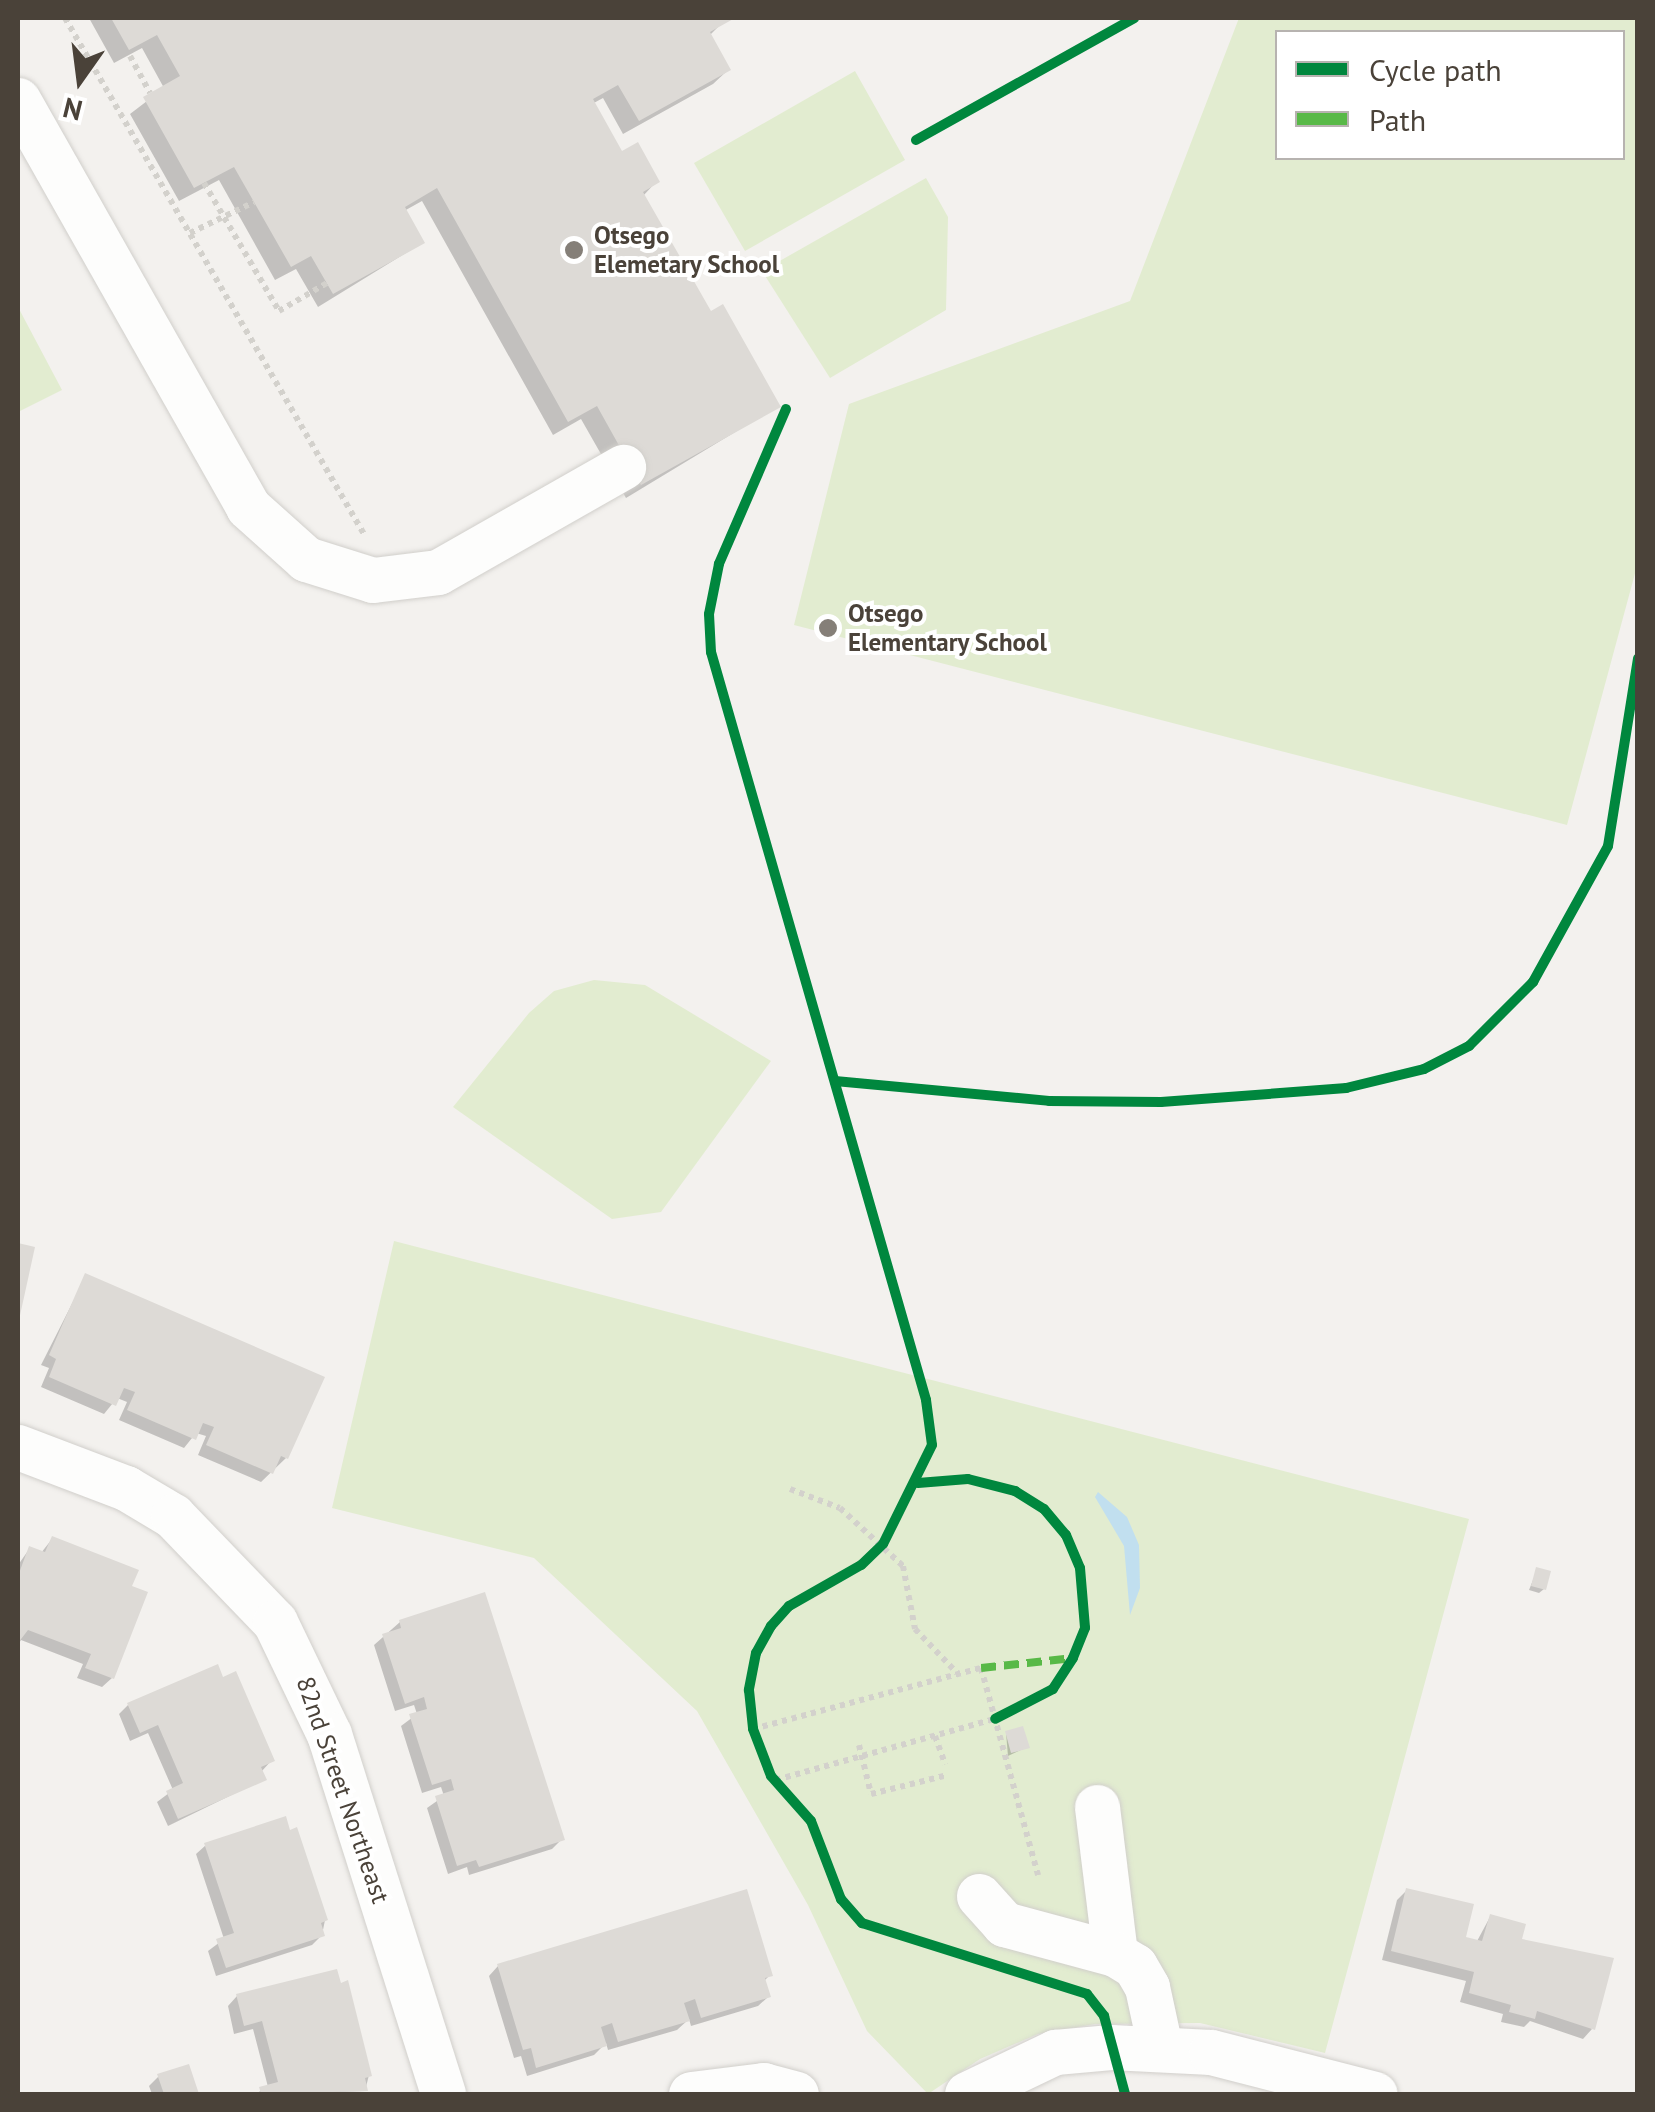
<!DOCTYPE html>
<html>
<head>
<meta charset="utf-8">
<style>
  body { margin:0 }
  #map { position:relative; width:1655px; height:2112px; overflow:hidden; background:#f3f1ee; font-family:"PT Sans",sans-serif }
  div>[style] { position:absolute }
  .green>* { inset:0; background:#e2ecd0 }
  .water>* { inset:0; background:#c1dfef }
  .shadow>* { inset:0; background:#0003 }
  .building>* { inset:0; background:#dddad6 }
  .path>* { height:6px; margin-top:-3px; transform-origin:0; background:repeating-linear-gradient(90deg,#d3d1cc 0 5px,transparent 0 10px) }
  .roads { filter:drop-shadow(0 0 2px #d1cfcb) drop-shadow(0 0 2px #d1cfcb) }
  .minor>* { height:45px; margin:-22.5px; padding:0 22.5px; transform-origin:22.5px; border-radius:22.5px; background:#fdfdfc }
  .quiet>* { height:8px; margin-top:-4px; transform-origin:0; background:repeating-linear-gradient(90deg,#58b947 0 15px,transparent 0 23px) }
  .cycleway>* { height:10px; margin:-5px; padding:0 5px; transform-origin:5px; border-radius:5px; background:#00873e }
  .dots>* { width:28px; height:28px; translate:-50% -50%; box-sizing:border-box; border:5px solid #fff; border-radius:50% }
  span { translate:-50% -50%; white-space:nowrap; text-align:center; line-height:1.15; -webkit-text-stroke:8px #fff; paint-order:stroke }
  .poi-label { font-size:25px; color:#4a4239; font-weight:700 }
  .left { translate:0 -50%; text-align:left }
  .street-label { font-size:25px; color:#4a4239 }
  .frame { position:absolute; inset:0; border:20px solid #4a4239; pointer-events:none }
  .legend { position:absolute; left:1275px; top:30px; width:350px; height:130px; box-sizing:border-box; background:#fff; border:2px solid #b7b3b0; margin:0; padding:12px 18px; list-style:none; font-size:30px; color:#4a4239 }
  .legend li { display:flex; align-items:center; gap:20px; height:50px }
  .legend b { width:50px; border:2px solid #b7b3b0 }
  .north { position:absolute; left:30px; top:30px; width:100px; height:100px; -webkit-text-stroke:8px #fff; paint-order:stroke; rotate:194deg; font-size:28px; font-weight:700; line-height:40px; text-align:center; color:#4a4239 }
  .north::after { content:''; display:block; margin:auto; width:35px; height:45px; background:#4a4239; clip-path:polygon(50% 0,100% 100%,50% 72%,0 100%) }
</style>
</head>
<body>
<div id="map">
  <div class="green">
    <div style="clip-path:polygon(evenodd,1239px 18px,1637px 18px,1637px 566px,1567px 825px,794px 625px,849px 404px,1130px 301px,1239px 18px,1622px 32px,1622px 158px,1278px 158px,1278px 32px,1622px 32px)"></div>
    <div style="clip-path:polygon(855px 71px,905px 160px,745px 251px,694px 163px)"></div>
    <div style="clip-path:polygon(926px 178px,948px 217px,946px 310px,830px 378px,762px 271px)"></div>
    <div style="clip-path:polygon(18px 307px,62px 390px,18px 412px)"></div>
    <div style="clip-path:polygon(594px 980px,645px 985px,771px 1061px,661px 1212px,612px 1219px,453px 1107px,529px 1013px,554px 991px)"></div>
    <div style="clip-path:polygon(394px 1241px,1469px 1519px,1325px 2053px,1200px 2023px,1095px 2024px,1038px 2034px,980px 2059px,928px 2094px,867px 2031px,808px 1905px,697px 1711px,534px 1558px,332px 1508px)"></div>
  </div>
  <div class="water">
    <div style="clip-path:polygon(1098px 1492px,1127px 1517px,1139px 1545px,1140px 1588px,1130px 1615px,1124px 1546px,1095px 1497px)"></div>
  </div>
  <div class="shadow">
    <div style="clip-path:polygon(89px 18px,727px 18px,709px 36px,728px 70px,713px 84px,623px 134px,603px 98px,592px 104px,621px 154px,657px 181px,643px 196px,710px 314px,778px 406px,626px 498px,581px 419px,553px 435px,422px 201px,404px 211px,422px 243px,318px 307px,296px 269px,275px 280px,219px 180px,179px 201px,130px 114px,164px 88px,142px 48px,114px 63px)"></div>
    <div style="clip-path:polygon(86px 1276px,286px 1458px,261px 1482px,198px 1455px,206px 1436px,196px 1433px,184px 1448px,119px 1420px,127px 1402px,117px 1398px,104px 1414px,41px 1387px,49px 1368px,41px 1365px)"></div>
    <div style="clip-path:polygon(52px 1539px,112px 1678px,102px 1687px,77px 1678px,83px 1664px,21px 1640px,18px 1645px,18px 1565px,30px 1548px,41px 1553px)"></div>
    <div style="clip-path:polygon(1537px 1570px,1544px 1589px,1539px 1593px,1529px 1590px)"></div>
    <div style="clip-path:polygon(400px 1622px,562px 1839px,552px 1849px,469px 1875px,467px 1867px,448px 1874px,427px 1808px,444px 1796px,441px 1787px,422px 1793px,401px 1726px,417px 1714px,414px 1705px,395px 1711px,374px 1645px)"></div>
    <div style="clip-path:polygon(128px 1705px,272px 1760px,261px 1772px,264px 1779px,168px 1826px,157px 1802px,173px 1790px,148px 1733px,130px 1741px,119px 1714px)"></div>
    <div style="clip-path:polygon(1006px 1733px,1027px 1747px,1008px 1756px)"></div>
    <div style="clip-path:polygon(206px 1845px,325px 1920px,322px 1935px,312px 1945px,216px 1976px,208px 1951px,224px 1939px,196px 1854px)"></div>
    <div style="clip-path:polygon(1407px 1890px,1463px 1939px,1476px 1943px,1490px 1917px,1592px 2029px,1583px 2039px,1530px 2021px,1524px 2027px,1501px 2022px,1503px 2014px,1460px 2002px,1466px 1981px,1382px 1960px,1397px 1900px)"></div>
    <div style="clip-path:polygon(498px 1966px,770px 1975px,763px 1982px,768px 1997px,758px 2006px,691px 2026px,689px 2019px,677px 2030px,608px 2050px,606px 2043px,594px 2055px,527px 2076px,521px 2056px,514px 2058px,489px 1976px)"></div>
    <div style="clip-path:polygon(237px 1996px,369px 2075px,365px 2091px,255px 2094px,268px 2087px,253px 2029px,234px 2034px,228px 2006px)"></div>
    <div style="clip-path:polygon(187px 2067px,196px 2094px,152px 2094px,149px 2086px,159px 2076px)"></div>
  </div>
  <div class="building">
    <div style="clip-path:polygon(111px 18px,735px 18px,710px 32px,731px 70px,639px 121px,618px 85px,593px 99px,622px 151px,638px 142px,660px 182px,643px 192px,711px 311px,723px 304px,781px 407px,641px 485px,597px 406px,568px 422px,437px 188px,405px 207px,425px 243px,333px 294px,311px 256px,291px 267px,234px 167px,194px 188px,143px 97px,180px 76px,157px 35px,129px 50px)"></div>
    <div style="clip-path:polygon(18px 1243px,35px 1247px,19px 1320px,18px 1319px)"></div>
    <div style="clip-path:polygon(85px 1273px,325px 1377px,288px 1459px,281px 1456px,273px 1474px,206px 1445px,214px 1427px,203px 1423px,196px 1440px,127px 1410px,135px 1392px,124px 1388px,116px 1406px,49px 1377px,56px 1359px,49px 1355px)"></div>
    <div style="clip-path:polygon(52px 1536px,139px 1570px,132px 1586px,148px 1592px,114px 1679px,85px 1668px,91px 1654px,28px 1630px,18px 1643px,18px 1576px,29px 1546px,45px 1552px)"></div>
    <div style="clip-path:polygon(1536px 1567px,1551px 1571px,1546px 1590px,1531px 1586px)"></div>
    <div style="clip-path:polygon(485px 1592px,565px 1840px,479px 1867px,476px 1860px,457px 1866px,435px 1796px,454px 1790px,451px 1779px,432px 1785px,409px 1714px,427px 1709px,424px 1697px,405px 1704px,382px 1634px,401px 1628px,399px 1620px)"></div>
    <div style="clip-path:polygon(218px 1664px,223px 1677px,236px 1671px,275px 1761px,261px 1767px,267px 1780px,178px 1819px,166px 1791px,183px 1783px,158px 1725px,140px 1733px,127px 1703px)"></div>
    <div style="clip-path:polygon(1023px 1726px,1030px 1748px,1011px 1753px,1005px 1731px)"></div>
    <div style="clip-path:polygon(286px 1816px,290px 1830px,297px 1827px,328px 1920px,321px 1923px,325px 1936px,226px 1968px,216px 1939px,234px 1933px,204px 1843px)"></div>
    <div style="clip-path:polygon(1406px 1888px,1474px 1904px,1466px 1937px,1482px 1941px,1490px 1914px,1526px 1924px,1522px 1939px,1614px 1958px,1595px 2030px,1537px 2011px,1535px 2019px,1509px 2012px,1511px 2005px,1469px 1993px,1474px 1972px,1391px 1951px)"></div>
    <div style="clip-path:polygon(747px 1889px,773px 1976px,765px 1978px,771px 1997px,701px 2018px,695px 1999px,684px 2003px,690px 2021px,618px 2042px,612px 2023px,601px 2027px,607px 2046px,536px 2068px,531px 2048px,523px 2050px,497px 1964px)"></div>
    <div style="clip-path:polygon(337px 1969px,341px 1983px,348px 1980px,372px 2076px,365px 2078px,368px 2091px,261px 2094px,259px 2087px,278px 2082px,262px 2021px,244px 2026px,236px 1994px)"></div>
    <div style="clip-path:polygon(189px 2064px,199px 2094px,164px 2094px,157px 2074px)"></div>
  </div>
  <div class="path">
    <div style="left:65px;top:18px;width:599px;rotate:59.92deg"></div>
    <div style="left:130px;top:56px;width:42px;rotate:61.6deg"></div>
    <div style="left:204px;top:183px;width:148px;rotate:59.6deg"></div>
    <div style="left:279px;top:311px;width:56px;rotate:-30.3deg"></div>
    <div style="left:190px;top:233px;width:71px;rotate:-25.8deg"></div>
    <div style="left:790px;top:1489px;width:53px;rotate:20.8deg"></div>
    <div style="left:840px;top:1508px;width:86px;rotate:42.6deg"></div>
    <div style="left:903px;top:1566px;width:64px;rotate:79.2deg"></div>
    <div style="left:915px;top:1629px;width:61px;rotate:46.3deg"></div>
    <div style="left:753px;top:1729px;width:236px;rotate:-15deg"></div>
    <div style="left:981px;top:1668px;width:215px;rotate:74.6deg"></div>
    <div style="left:935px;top:1736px;width:30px;rotate:70deg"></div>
    <div style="left:859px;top:1745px;width:50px;rotate:76.2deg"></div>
    <div style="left:871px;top:1794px;width:79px;rotate:-13.9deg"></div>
    <div style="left:776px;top:1780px;width:227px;rotate:-15.6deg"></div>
  </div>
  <div class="roads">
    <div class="minor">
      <div style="left:18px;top:100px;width:467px;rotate:60.5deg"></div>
      <div style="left:248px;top:507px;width:78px;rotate:41.9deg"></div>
      <div style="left:306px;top:559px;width:70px;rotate:17.4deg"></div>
      <div style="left:373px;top:580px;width:65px;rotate:-7deg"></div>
      <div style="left:438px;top:572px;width:213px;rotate:-29.6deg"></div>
      <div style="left:18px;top:1447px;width:116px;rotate:20.8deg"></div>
      <div style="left:126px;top:1488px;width:55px;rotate:30.8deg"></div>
      <div style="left:173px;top:1516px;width:147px;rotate:46.1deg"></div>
      <div style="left:275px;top:1622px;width:124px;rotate:64.3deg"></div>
      <div style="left:329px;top:1734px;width:378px;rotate:72.4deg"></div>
      <div style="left:1097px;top:1807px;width:148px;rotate:83deg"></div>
      <div style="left:979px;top:1896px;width:38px;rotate:48deg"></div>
      <div style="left:1004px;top:1924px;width:115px;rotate:15.1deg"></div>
      <div style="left:1115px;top:1954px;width:23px;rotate:31deg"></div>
      <div style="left:1135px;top:1966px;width:24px;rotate:60deg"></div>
      <div style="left:1147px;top:1987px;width:61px;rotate:77.8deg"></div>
      <div style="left:691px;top:2094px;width:73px;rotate:-7.1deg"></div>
      <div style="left:763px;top:2085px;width:34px;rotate:15deg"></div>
      <div style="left:967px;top:2094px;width:98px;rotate:-25.5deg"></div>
      <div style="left:1055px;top:2052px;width:56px;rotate:-5.1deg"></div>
      <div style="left:1111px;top:2047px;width:100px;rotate:2.9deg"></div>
      <div style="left:1211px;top:2052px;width:169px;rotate:14.4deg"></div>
    </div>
  </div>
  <div class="quiet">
    <div style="left:981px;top:1668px;width:93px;rotate:-6.2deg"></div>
  </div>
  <div class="cycleway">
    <div style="left:916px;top:140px;width:250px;rotate:-29.2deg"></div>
    <div style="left:786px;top:409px;width:169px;rotate:113.4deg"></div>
    <div style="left:719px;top:564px;width:51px;rotate:101.3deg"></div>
    <div style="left:709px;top:614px;width:38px;rotate:87deg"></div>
    <div style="left:711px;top:652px;width:778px;rotate:73.96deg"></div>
    <div style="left:926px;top:1400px;width:45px;rotate:82.4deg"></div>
    <div style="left:932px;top:1445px;width:110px;rotate:116.3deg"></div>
    <div style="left:883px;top:1544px;width:30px;rotate:136deg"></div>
    <div style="left:861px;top:1565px;width:83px;rotate:150.3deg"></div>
    <div style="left:789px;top:1606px;width:27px;rotate:132deg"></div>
    <div style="left:771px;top:1626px;width:31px;rotate:119deg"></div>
    <div style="left:756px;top:1653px;width:38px;rotate:101deg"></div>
    <div style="left:749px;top:1690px;width:39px;rotate:84deg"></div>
    <div style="left:753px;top:1729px;width:50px;rotate:69deg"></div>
    <div style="left:771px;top:1776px;width:60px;rotate:48.4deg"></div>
    <div style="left:811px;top:1821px;width:84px;rotate:69deg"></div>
    <div style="left:841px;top:1899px;width:32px;rotate:49deg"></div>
    <div style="left:862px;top:1923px;width:236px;rotate:17.5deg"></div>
    <div style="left:1087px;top:1994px;width:28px;rotate:52deg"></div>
    <div style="left:1104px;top:2016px;width:81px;rotate:74.9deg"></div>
    <div style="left:835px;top:1081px;width:215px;rotate:5.3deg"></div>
    <div style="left:1049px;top:1101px;width:112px;rotate:0.5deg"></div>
    <div style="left:1161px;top:1102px;width:186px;rotate:-4.3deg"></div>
    <div style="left:1346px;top:1088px;width:80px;rotate:-13.7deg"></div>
    <div style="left:1424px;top:1069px;width:51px;rotate:-27.1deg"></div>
    <div style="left:1469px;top:1046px;width:91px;rotate:-45deg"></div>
    <div style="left:1533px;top:982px;width:155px;rotate:-61.1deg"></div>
    <div style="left:1608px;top:846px;width:190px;rotate:-80.9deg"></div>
    <div style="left:918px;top:1483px;width:50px;rotate:-4.6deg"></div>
    <div style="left:968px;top:1479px;width:49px;rotate:14.3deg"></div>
    <div style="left:1015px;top:1491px;width:34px;rotate:32deg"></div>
    <div style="left:1044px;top:1509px;width:34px;rotate:50deg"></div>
    <div style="left:1066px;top:1535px;width:36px;rotate:67deg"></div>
    <div style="left:1080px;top:1568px;width:60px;rotate:85.2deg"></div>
    <div style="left:1085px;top:1628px;width:32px;rotate:112deg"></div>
    <div style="left:1073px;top:1658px;width:37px;rotate:123deg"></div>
    <div style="left:1053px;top:1689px;width:65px;rotate:152.7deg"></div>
  </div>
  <div class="dots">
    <div style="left:574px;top:250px;background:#857f78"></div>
    <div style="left:828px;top:628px;background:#857f78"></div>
  </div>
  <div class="poi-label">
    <span class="left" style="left:594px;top:250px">Otsego<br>Elemetary School</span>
    <span class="left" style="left:848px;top:628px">Otsego<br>Elementary School</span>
  </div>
  <div class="street-label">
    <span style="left:343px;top:1790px;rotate:71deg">82nd Street Northeast</span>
  </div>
  <div class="frame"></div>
  <ul class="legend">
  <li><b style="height:12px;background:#00873e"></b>Cycle path</li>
  <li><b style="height:12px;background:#58b947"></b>Path</li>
  </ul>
  <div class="north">N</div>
</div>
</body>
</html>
